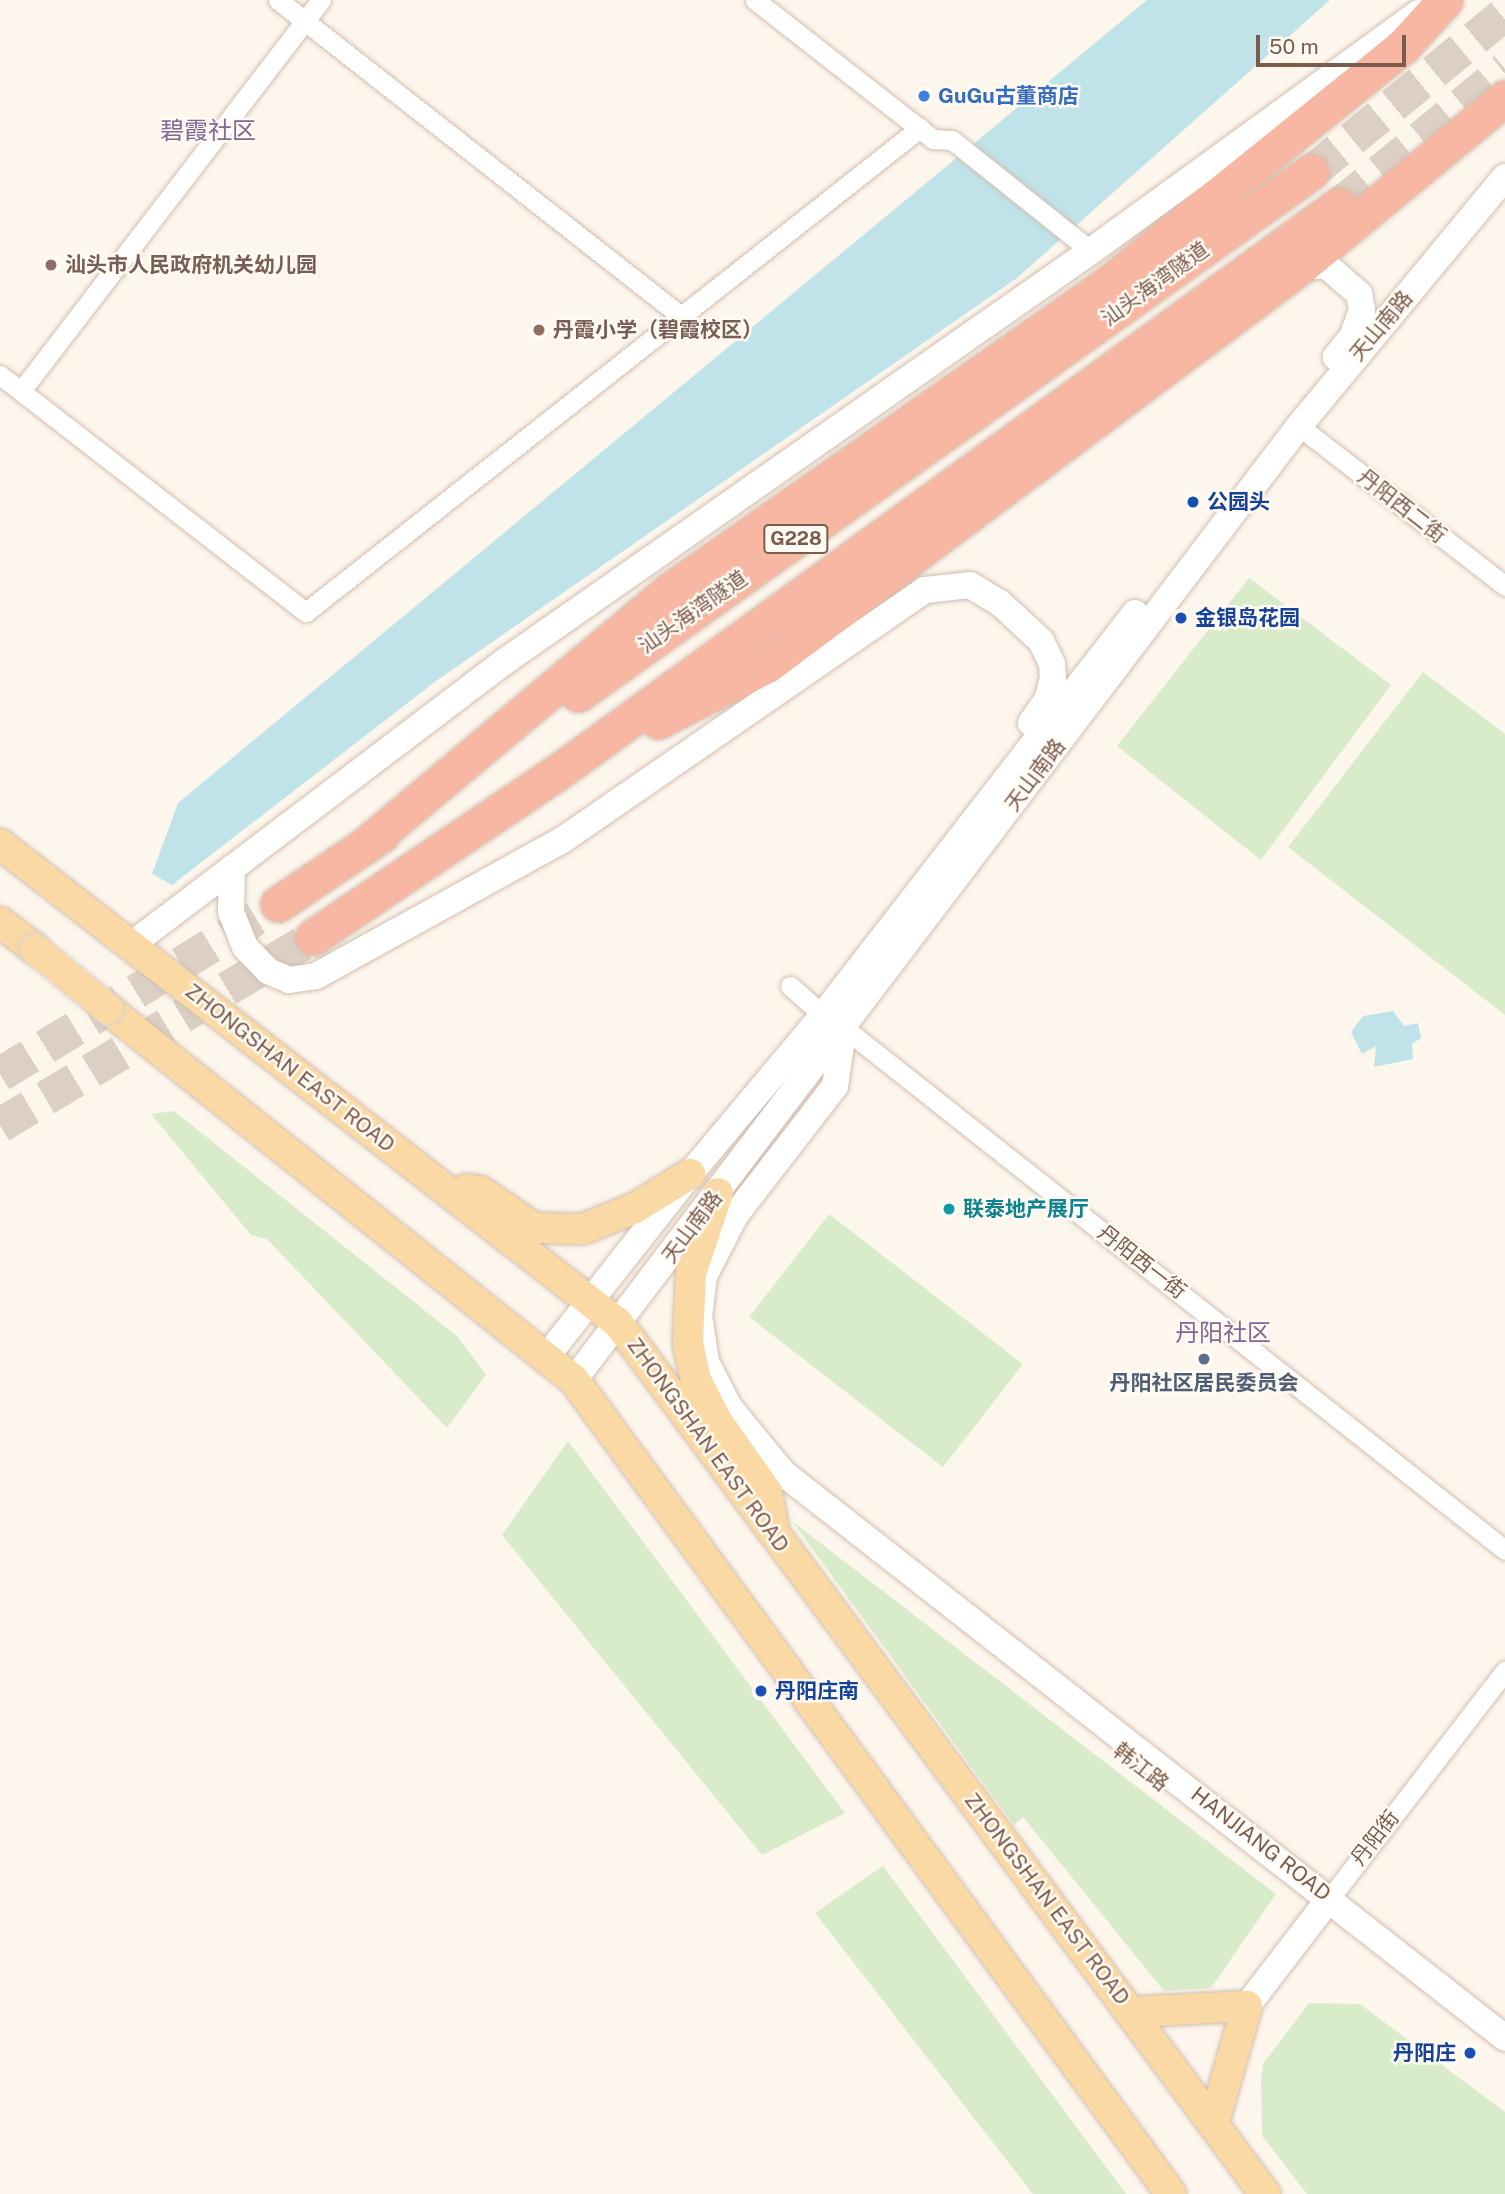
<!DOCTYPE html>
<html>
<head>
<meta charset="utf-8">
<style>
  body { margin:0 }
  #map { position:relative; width:1505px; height:2194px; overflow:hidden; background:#fdf6ec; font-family:"Public Sans","Noto Sans SC",sans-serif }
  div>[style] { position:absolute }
  .green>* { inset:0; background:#d8ecc9 }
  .water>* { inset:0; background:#bfe3e8 }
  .highway-tunnel>* { height:35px; margin-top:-17.5px; transform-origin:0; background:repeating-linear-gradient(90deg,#dcd0c4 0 35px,transparent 0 53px) }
  .roads { filter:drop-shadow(0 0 2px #d1beb0) drop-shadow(0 0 2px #d1beb0) }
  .street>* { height:19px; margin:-9.5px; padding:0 9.5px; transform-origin:9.5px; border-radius:9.5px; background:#fff }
  .secondary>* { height:26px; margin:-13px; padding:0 13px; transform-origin:13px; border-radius:13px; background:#fff }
  .primary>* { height:30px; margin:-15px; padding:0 15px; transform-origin:15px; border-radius:15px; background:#fbd9a5 }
  .highway>* { height:35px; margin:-17.5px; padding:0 17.5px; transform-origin:17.5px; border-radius:17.5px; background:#f7b7a3 }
  .bridges { filter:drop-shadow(0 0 2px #dad1cd) drop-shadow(0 0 2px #dad1cd) }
  .primary-bridge>* { height:30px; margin:-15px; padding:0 15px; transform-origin:15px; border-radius:15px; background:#fbd9a5 }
  .dots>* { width:19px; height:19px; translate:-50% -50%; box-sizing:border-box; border:4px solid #fffaf3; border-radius:50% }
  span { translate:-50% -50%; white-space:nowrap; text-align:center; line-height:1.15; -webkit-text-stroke:5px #fffaf3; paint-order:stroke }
  .shield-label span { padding:2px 5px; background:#fffaf3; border:2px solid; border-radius:5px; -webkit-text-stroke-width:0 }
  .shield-label { font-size:19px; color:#7a5c4d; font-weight:700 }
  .shop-label { font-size:21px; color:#366cbe; font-weight:700 }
  .left { translate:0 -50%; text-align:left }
  .education-label { font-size:21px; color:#785e54; font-weight:700 }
  .street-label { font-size:21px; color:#7a5c4d }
  .transit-label { font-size:21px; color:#164399; font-weight:700 }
  .right { translate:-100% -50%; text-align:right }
  .culture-label { font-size:21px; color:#0d838f; font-weight:700 }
  .service-label { font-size:21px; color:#4e5e75; font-weight:700 }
  .quarter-label { font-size:24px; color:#846695 }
  .scale { position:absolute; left:1256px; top:35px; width:150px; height:32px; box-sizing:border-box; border:4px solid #7a5c4d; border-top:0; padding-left:9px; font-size:21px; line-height:24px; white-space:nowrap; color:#7a5c4d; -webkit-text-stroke:5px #fffaf3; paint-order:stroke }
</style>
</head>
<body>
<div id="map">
  <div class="green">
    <div style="clip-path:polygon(1249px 578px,1391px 685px,1261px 860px,1117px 746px)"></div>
    <div style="clip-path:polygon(1423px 672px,1505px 734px,1505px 1015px,1288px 847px)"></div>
    <div style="clip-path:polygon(174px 1111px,458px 1337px,486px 1375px,447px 1428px,267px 1239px,251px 1235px,151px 1114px)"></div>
    <div style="clip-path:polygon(829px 1214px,1023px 1364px,943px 1467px,749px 1317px)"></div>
    <div style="clip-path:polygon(568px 1441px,845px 1813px,762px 1855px,502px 1535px)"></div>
    <div style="clip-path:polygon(792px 1521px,1276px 1894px,1211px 1988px,1164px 1991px,1023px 1817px,1014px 1825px)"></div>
    <div style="clip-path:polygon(883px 1866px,1126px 2194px,1033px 2194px,815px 1913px)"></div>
    <div style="clip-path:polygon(1309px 2003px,1360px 2004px,1505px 2112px,1505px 2194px,1307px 2194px,1262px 2136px,1261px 2080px,1263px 2064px)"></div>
  </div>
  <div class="water">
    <div style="clip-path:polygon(1147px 0,1330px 0,1017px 278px,436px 681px,172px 885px,152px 874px,178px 803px)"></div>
    <div style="clip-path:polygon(1393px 1011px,1404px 1026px,1418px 1023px,1421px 1038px,1412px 1044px,1413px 1059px,1374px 1067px,1376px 1046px,1362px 1054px,1351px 1032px,1363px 1016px)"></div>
  </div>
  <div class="highway-tunnel">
    <div style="left:1311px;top:172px;width:251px;rotate:-39.3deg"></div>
    <div style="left:1339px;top:205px;width:215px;rotate:-39.3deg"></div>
    <div style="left:0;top:1074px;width:326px;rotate:-31.4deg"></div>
    <div style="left:0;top:1125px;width:365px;rotate:-31deg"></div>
  </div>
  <div class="roads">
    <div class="street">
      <div style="left:278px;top:0;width:512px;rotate:38.1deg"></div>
      <div style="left:755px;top:0;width:226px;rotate:38deg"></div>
      <div style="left:933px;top:139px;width:19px;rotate:3deg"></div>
      <div style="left:952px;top:140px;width:178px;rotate:38.6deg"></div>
      <div style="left:0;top:375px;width:387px;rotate:37.8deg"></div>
      <div style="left:306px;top:612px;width:782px;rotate:-38.25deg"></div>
      <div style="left:21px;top:391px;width:493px;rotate:-52.5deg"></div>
      <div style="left:1299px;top:426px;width:261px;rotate:37.8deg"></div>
      <div style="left:790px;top:986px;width:44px;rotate:41.3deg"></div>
      <div style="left:844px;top:1028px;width:842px;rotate:38.3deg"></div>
      <div style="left:1330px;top:1898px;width:287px;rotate:-52.4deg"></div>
    </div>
    <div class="secondary">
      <div style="left:1301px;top:266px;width:26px"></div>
      <div style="left:1327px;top:266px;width:43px;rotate:41.2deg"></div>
      <div style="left:1359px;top:294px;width:16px;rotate:79deg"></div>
      <div style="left:1362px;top:310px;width:29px;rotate:110deg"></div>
      <div style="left:1352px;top:337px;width:26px;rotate:129deg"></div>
      <div style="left:232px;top:868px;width:44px;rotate:91.3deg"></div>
      <div style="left:231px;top:912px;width:38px;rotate:68deg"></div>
      <div style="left:245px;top:947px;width:33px;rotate:46deg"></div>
      <div style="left:268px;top:971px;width:23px;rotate:23deg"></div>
      <div style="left:289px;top:980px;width:27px;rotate:-8deg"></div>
      <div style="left:316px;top:976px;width:280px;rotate:-28.9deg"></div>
      <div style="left:561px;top:841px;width:442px;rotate:-34.6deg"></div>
      <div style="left:925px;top:590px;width:45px;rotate:-6.3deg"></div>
      <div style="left:970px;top:585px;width:35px;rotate:31deg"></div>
      <div style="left:1000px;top:603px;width:56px;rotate:42.8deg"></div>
      <div style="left:1041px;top:641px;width:25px;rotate:64deg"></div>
      <div style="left:1052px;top:664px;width:14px;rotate:86deg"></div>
      <div style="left:1053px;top:678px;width:23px;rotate:105deg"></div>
      <div style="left:1047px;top:700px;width:28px;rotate:125deg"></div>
      <div style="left:131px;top:945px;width:468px;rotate:-37.2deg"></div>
      <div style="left:504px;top:662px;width:717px;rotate:-35deg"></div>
      <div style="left:1091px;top:251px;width:405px;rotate:-36deg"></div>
      <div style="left:843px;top:1032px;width:55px;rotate:98.4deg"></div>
      <div style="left:835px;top:1086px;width:162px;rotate:127.7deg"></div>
      <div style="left:736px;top:1214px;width:70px;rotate:117.3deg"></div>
      <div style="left:704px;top:1276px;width:39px;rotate:97deg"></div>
      <div style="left:699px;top:1315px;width:48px;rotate:81.5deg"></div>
      <div style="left:706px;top:1362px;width:51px;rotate:62.9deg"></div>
      <div style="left:729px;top:1407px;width:85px;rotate:50.7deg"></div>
      <div style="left:783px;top:1473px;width:917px;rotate:38.04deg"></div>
      <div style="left:547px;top:1356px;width:231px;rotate:-51.8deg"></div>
      <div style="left:690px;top:1174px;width:207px;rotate:-50.1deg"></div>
      <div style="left:823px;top:1015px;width:509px;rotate:-52.18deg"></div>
      <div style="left:574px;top:1380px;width:1198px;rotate:-52.77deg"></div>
      <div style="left:1299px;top:426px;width:323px;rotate:-50.4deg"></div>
      <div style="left:1247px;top:2006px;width:136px;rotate:-52.5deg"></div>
    </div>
    <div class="primary">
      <div style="left:0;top:844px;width:782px;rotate:37.78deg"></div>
      <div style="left:618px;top:1323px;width:1085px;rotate:53.39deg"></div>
      <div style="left:0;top:922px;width:44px;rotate:37.6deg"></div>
      <div style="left:108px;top:1009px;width:596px;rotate:38.52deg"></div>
      <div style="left:574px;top:1380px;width:1009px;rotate:53.74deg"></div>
      <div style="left:467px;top:1189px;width:13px;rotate:9deg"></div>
      <div style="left:480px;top:1191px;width:65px;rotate:34.4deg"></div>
      <div style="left:534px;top:1228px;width:49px;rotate:1.2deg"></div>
      <div style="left:583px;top:1229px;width:56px;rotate:-22deg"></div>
      <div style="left:635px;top:1208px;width:65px;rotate:-31.7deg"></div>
      <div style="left:718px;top:1193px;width:84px;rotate:108.6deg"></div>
      <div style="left:691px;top:1273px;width:70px;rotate:92.5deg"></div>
      <div style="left:688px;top:1343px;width:38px;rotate:78deg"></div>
      <div style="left:696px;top:1380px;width:46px;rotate:62.9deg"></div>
      <div style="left:717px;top:1421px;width:87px;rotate:54.8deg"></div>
      <div style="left:767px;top:1492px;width:39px;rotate:80deg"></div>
      <div style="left:1132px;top:2012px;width:115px;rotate:-3deg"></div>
      <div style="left:1247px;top:2006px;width:121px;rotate:105.9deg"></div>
    </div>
    <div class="highway">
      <div style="left:578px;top:694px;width:900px;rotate:-35.46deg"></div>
      <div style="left:658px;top:721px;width:123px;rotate:-27.2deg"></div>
      <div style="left:767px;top:665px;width:667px;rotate:-36.77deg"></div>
      <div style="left:1301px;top:266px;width:264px;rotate:-39.5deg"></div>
      <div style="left:363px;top:847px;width:399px;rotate:-39.9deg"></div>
      <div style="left:669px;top:591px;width:536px;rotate:-34.97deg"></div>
      <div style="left:1108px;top:284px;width:379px;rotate:-38.9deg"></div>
      <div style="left:1403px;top:46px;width:62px;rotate:-47.6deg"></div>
      <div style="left:278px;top:904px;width:125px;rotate:-33.9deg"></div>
      <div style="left:313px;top:937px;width:295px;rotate:-34deg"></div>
      <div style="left:558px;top:772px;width:965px;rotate:-35.98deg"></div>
    </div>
  </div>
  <div class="bridges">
    <div class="primary-bridge">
      <div style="left:35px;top:949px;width:94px;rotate:39.4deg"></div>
    </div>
  </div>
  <div class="dots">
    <div style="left:924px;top:96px;background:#3f7fe0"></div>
    <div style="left:51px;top:265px;background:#8d6e63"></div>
    <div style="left:539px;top:330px;background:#8d6e63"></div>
    <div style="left:1193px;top:502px;background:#1a4fb4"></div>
    <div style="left:1181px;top:618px;background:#1a4fb4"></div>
    <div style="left:949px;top:1209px;background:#0f9aa8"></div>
    <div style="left:1204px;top:1359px;background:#5c6f8a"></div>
    <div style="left:761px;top:1691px;background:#1a4fb4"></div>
    <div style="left:1470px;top:2053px;background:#1a4fb4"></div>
  </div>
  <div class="shield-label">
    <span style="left:796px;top:539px">G228</span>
  </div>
  <div class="shop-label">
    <span class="left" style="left:938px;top:96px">GuGu古董商店</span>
  </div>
  <div class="education-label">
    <span class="left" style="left:65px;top:265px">汕头市人民政府机关幼儿园</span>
    <span class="left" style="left:553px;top:330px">丹霞小学（碧霞校区）</span>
  </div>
  <div class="street-label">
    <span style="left:1155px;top:284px;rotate:-36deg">汕头海湾隧道</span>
    <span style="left:1381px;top:326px;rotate:-50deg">天山南路</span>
    <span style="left:1402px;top:506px;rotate:38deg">丹阳西二街</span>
    <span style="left:693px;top:612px;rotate:-35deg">汕头海湾隧道</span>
    <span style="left:1035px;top:775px;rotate:-53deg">天山南路</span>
    <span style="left:290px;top:1068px;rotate:38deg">ZHONGSHAN EAST ROAD</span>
    <span style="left:692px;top:1227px;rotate:-53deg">天山南路</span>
    <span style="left:1142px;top:1262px;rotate:38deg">丹阳西一街</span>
    <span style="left:708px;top:1445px;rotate:54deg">ZHONGSHAN EAST ROAD</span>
    <span style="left:1141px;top:1767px;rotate:38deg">韩江路</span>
    <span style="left:1375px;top:1838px;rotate:-52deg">丹阳街</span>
    <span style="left:1261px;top:1844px;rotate:38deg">HANJIANG ROAD</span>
    <span style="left:1047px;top:1899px;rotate:53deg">ZHONGSHAN EAST ROAD</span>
  </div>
  <div class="transit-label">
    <span class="left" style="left:1207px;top:502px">公园头</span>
    <span class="left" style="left:1195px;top:618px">金银岛花园</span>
    <span class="left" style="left:775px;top:1691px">丹阳庄南</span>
    <span class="right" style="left:1456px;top:2053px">丹阳庄</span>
  </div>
  <div class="culture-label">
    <span class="left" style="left:963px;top:1209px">联泰地产展厅</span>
  </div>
  <div class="service-label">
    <span style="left:1204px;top:1383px">丹阳社区居民委员会</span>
  </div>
  <div class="quarter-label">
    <span style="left:208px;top:131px">碧霞社区</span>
    <span style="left:1223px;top:1333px">丹阳社区</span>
  </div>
  <div class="scale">50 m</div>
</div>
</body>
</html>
